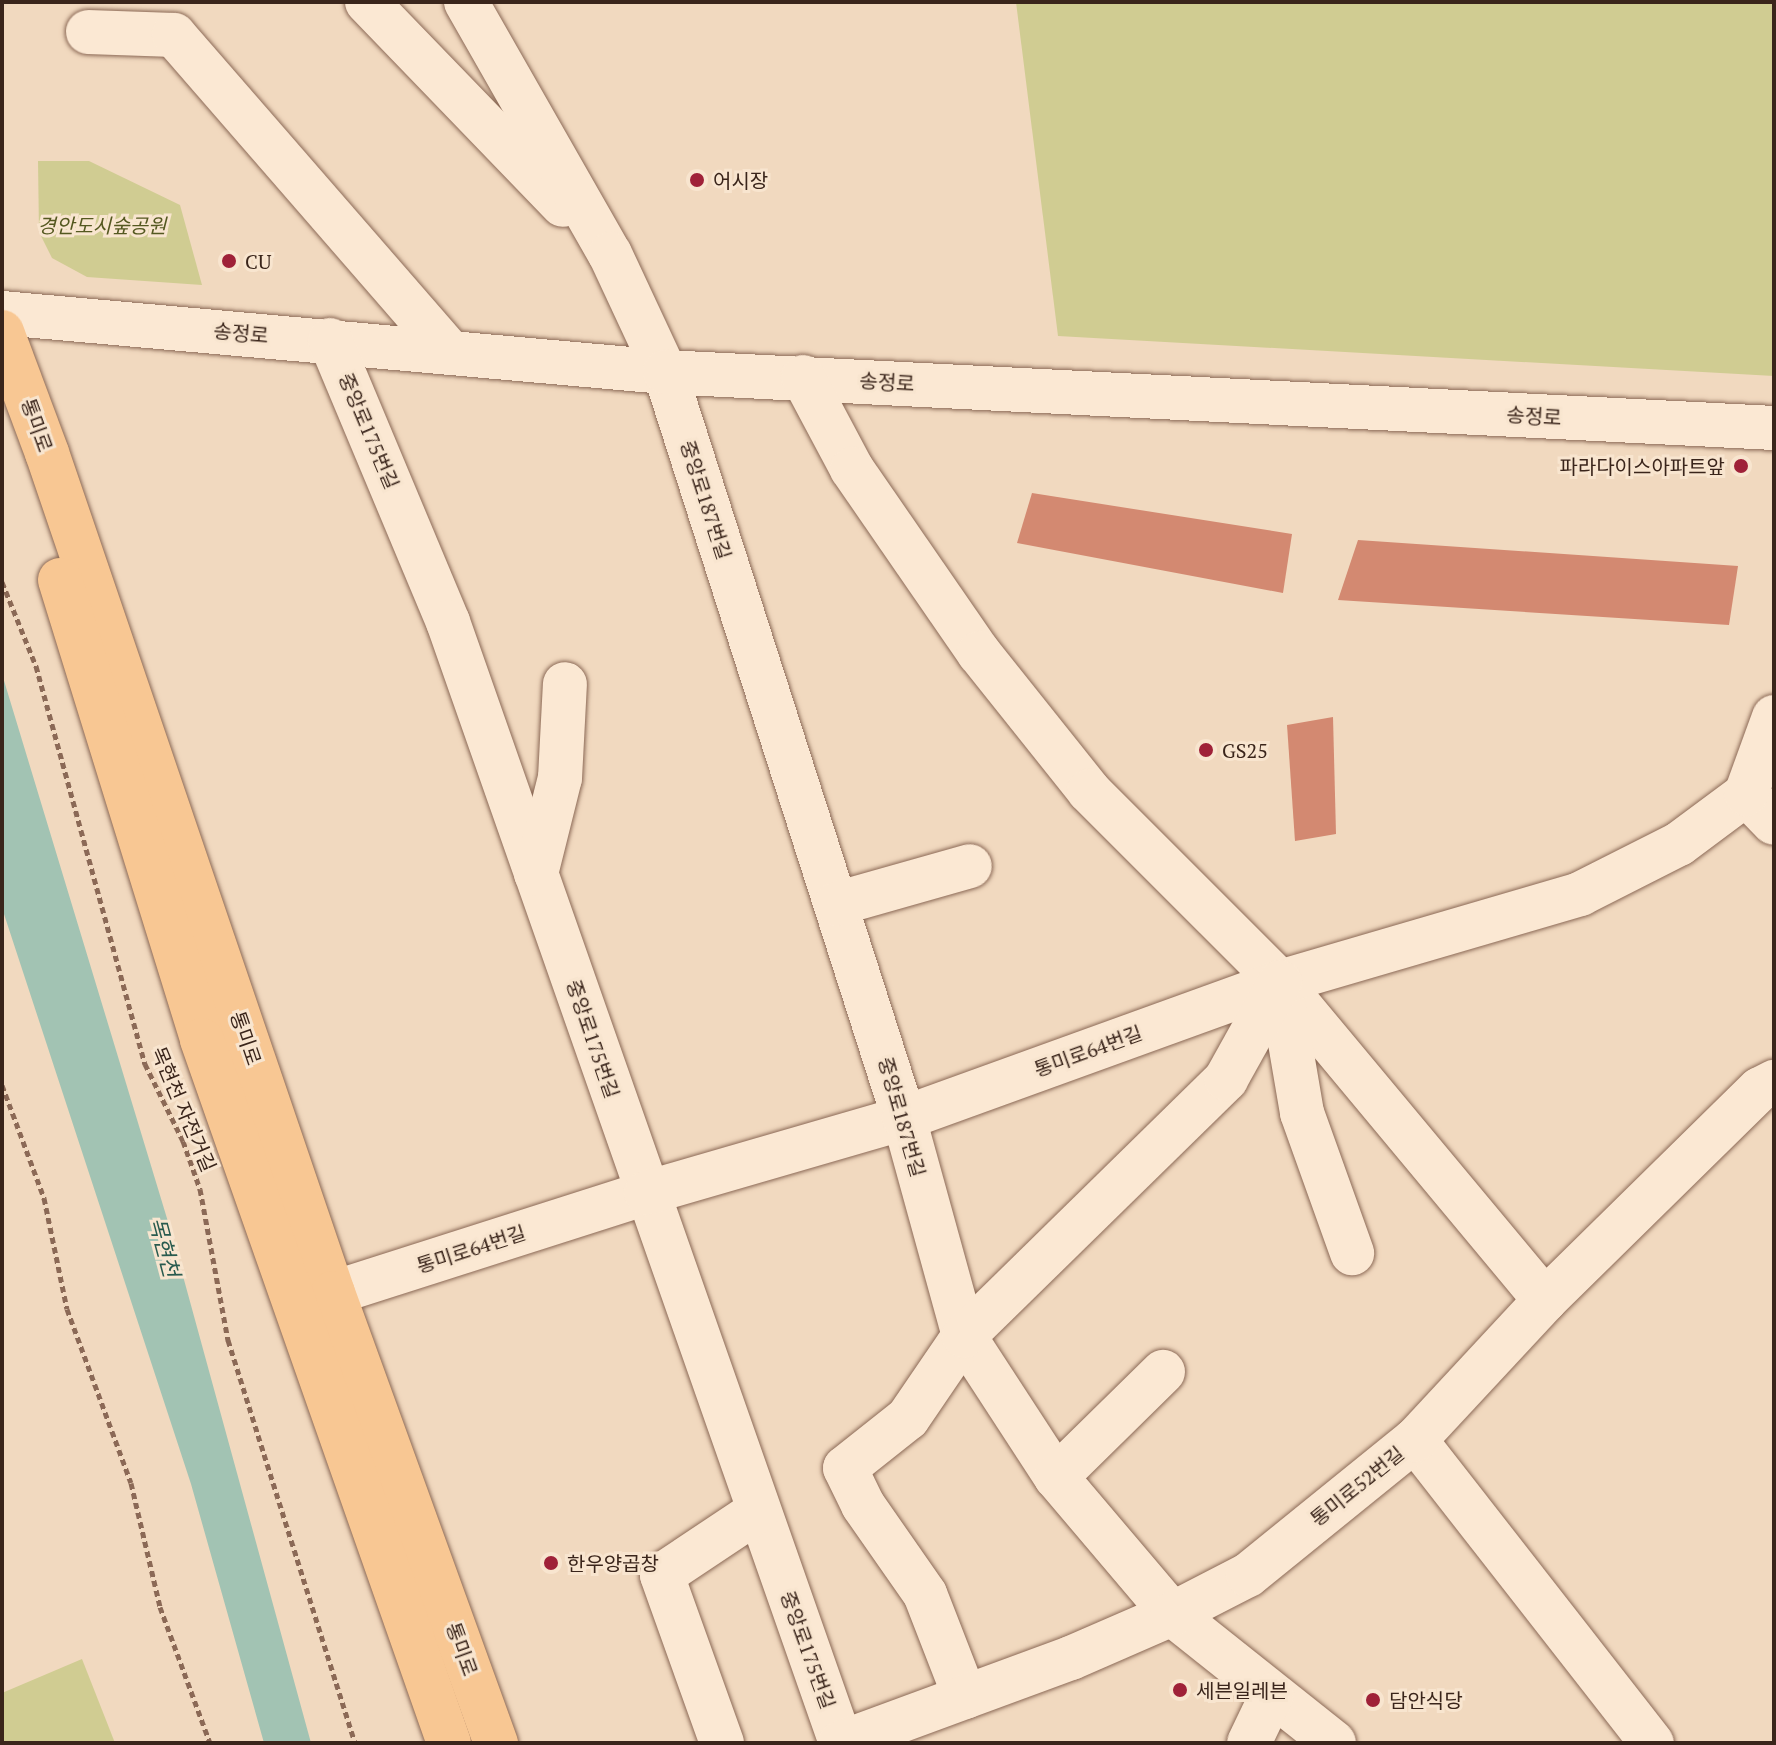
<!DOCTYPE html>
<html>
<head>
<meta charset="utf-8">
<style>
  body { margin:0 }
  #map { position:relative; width:1776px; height:1745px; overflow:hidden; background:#f1d9bf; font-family:"PT Serif","Noto Sans KR",serif }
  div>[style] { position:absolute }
  .green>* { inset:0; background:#d0cc92 }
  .water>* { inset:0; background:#a2c3b3 }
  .building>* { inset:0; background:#d38971 }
  .path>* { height:5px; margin-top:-2.5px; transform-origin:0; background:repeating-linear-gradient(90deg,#8b6956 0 6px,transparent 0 10px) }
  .roads { filter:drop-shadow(0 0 2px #8b6956) drop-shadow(0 0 2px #8b6956) }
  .minor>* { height:44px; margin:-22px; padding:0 22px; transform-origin:22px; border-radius:22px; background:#fbe8d3 }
  .major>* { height:44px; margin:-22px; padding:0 22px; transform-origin:22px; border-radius:22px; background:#f8c793 }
  .dots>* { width:22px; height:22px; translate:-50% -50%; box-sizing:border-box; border:4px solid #f8e5cf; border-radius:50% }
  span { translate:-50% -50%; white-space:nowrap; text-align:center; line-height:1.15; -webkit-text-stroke:6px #f8e5cf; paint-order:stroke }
  .poi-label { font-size:20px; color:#3a251b }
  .left { translate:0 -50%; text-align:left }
  .right { translate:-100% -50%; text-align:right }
  .park-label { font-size:20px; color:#545820; font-style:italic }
  .street-label { font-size:20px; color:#3a251b }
  .water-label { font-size:22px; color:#295b4f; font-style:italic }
  .frame { position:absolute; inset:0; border:4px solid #3a251b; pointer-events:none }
</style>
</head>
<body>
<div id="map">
  <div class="green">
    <div style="clip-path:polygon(1016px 2px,1774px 2px,1774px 376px,1058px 336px)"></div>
    <div style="clip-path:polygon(38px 161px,89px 161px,180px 205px,202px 285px,87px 277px,52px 258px,39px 232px)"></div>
    <div style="clip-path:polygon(82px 1659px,115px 1743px,2px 1743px,2px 1693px)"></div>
  </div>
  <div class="water">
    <div style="clip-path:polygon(2px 674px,169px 1225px,311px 1743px,264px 1743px,191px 1484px,2px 908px)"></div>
  </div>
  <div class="building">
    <div style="clip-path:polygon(1032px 493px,1292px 534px,1283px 593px,1017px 543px)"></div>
    <div style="clip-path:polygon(1358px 540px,1738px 566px,1729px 625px,1338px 600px)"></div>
    <div style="clip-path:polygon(1333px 717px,1336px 834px,1295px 841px,1287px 725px)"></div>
  </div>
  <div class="path">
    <div style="left:2px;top:582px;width:91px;rotate:68deg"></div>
    <div style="left:36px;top:666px;width:413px;rotate:74.7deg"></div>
    <div style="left:145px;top:1064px;width:86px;rotate:63.7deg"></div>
    <div style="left:183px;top:1141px;width:51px;rotate:70.5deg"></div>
    <div style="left:200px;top:1189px;width:154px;rotate:79.5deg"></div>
    <div style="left:228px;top:1340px;width:423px;rotate:72.5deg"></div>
    <div style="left:2px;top:1085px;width:121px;rotate:69.6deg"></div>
    <div style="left:44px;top:1198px;width:113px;rotate:78.3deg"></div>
    <div style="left:67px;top:1309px;width:185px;rotate:69.8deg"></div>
    <div style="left:131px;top:1483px;width:127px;rotate:76.8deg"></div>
    <div style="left:160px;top:1607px;width:145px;rotate:69.8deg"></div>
  </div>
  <div class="roads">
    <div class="minor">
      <div style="left:367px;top:2px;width:282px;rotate:46deg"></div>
      <div style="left:466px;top:2px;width:290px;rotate:60.3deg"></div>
      <div style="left:610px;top:254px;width:130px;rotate:65deg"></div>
      <div style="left:665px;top:372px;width:783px;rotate:72.24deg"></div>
      <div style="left:904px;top:1118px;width:226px;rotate:74.6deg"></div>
      <div style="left:964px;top:1336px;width:168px;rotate:56.9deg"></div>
      <div style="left:1056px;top:1477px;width:180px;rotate:49.7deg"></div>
      <div style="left:1172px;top:1614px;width:207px;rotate:38.5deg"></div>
      <div style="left:88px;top:32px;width:86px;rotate:2deg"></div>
      <div style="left:174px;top:35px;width:420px;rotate:49deg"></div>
      <div style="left:2px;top:313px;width:666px;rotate:5.09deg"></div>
      <div style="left:665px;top:372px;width:1110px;rotate:2.89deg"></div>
      <div style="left:330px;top:340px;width:306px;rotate:67.3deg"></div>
      <div style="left:448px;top:622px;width:1188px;rotate:70.68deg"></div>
      <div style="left:803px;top:377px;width:104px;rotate:62deg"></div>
      <div style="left:852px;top:469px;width:224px;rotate:55.4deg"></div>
      <div style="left:979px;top:653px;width:176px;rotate:51.4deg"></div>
      <div style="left:1089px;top:791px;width:270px;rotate:45deg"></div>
      <div style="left:1280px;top:982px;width:414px;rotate:50.2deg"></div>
      <div style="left:1746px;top:794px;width:40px;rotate:46deg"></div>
      <div style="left:536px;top:874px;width:99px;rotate:-76deg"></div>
      <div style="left:560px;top:778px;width:94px;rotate:-87deg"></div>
      <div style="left:836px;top:904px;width:139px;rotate:-15.8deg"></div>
      <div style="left:1280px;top:984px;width:131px;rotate:80.3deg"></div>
      <div style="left:1302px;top:1113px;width:149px;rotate:70.3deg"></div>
      <div style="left:333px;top:1293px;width:329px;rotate:-17.7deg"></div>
      <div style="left:646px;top:1193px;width:269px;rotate:-16.2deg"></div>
      <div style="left:904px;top:1118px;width:400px;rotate:-19.9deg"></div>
      <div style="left:1280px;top:982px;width:313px;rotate:-16.3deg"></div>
      <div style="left:1580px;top:894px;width:111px;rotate:-26.8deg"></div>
      <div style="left:1679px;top:844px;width:84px;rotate:-36.7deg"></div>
      <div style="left:1746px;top:794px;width:82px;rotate:-70deg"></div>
      <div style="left:1415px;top:1440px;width:385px;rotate:52deg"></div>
      <div style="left:1056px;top:1477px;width:150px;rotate:-44.5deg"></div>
      <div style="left:965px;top:1697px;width:110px;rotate:-111.2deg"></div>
      <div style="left:925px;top:1594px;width:108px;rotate:-124.9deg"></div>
      <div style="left:863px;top:1505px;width:41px;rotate:-115.9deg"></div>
      <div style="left:845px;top:1468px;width:80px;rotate:-38.4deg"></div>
      <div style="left:908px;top:1418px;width:99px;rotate:-55.7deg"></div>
      <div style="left:964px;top:1336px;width:367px;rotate:-44.4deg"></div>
      <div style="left:1226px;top:1079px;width:111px;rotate:-60.9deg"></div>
      <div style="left:722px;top:1743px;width:178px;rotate:-109.7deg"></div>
      <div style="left:662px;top:1575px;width:115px;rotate:-33.7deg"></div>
      <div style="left:840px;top:1743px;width:246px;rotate:-20.2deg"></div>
      <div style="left:1071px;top:1658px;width:110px;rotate:-23.5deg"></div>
      <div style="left:1172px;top:1614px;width:85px;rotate:-27.2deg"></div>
      <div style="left:1248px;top:1575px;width:215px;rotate:-39deg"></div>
      <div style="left:1415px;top:1440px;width:191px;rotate:-47.1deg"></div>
      <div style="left:1545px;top:1300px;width:301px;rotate:-44.5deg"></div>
      <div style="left:1760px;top:1089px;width:16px;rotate:-27deg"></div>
      <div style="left:1249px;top:1743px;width:53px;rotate:-64.4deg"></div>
    </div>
    <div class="major">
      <div style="left:2px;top:332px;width:129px;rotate:69.6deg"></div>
      <div style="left:47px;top:453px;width:887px;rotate:71.2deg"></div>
      <div style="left:333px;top:1293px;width:479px;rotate:70.1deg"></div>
      <div style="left:60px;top:580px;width:481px;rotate:72.8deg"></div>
      <div style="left:202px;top:1040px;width:745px;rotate:70.64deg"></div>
    </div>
  </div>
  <div class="dots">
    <div style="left:697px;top:180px;background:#9f2138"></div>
    <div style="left:229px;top:261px;background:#9f2138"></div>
    <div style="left:1741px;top:466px;background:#9f2138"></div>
    <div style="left:1206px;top:750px;background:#9f2138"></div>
    <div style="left:551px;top:1563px;background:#9f2138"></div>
    <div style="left:1180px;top:1690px;background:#9f2138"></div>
    <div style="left:1373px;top:1700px;background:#9f2138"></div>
  </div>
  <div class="poi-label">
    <span class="left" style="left:713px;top:180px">어시장</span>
    <span class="left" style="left:245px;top:261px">CU</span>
    <span class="right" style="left:1725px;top:466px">파라다이스아파트앞</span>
    <span class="left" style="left:1222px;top:750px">GS25</span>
    <span class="left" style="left:567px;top:1563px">한우양곱창</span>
    <span class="left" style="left:1196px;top:1690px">세븐일레븐</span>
    <span class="left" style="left:1389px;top:1700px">담안식당</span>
  </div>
  <div class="park-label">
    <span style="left:102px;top:225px">경안도시숲공원</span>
  </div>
  <div class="street-label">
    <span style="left:241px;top:333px;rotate:5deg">송정로</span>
    <span style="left:887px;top:382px;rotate:3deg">송정로</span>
    <span style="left:1534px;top:416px;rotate:3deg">송정로</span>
    <span style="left:37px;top:425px;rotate:70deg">통미로</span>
    <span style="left:369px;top:431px;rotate:67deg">중앙로175번길</span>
    <span style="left:706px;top:500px;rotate:72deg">중앙로187번길</span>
    <span style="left:246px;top:1038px;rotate:71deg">통미로</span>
    <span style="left:593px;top:1039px;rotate:71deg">중앙로175번길</span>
    <span style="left:1088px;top:1051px;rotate:-20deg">통미로64번길</span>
    <span style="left:184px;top:1109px;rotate:67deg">목현천 자전거길</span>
    <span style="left:902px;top:1117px;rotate:74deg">중앙로187번길</span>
    <span style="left:471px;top:1249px;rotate:-18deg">통미로64번길</span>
    <span style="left:1357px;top:1486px;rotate:-39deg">통미로52번길</span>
    <span style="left:462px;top:1649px;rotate:70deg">통미로</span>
    <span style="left:808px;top:1650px;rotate:70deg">중앙로175번길</span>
  </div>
  <div class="water-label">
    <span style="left:165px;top:1247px;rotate:75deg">목현천</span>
  </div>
  <div class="frame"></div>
</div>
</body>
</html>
